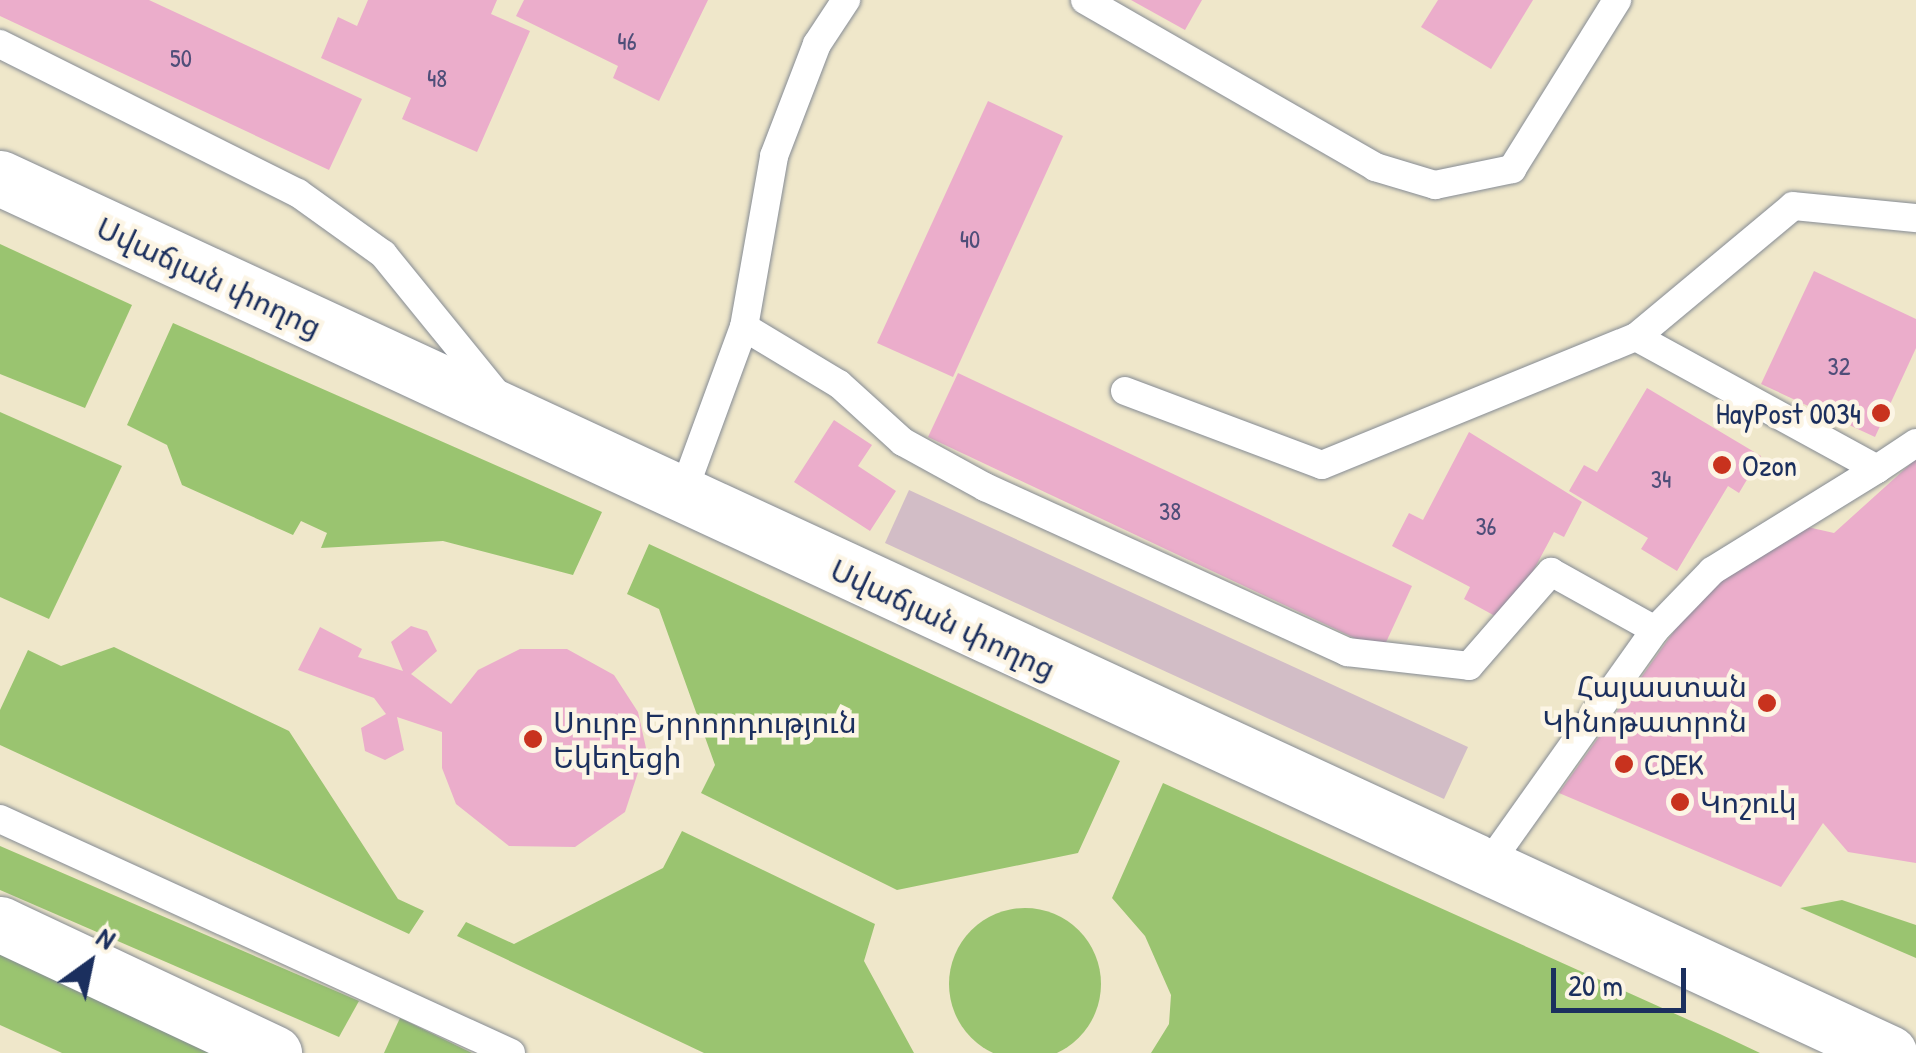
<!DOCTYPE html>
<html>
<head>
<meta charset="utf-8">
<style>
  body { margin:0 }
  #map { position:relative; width:1916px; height:1053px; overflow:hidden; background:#efe7ca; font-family:"Patrick Hand","Noto Sans Armenian",sans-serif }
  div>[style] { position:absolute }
  .industrial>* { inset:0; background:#d2bdc6 }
  .green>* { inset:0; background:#9ac470 }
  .round { border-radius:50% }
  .building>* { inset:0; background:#ebadcb }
  .roads { filter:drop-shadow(0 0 2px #858b94) drop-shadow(0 0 2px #858b94) }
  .service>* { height:28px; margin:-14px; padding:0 14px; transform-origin:14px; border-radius:14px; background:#fff }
  .tertiary>* { height:55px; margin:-27.5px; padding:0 27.5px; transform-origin:27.5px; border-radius:27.5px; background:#fff }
  .primary>* { height:55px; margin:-27.5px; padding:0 27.5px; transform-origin:27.5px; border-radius:27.5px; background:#fff }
  .dots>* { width:28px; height:28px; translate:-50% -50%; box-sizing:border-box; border:5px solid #fcf5e5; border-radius:50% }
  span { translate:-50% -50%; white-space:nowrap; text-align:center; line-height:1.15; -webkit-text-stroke:9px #fcf5e5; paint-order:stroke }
  .number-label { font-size:25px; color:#4f4e79 }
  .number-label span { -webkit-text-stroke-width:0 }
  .street-label { font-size:30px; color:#1b2f5e }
  .poi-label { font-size:30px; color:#1b2f5e }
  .right { translate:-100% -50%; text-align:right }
  .left { translate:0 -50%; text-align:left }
  .north { position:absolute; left:40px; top:913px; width:100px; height:100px; -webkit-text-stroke:8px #fcf5e5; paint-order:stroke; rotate:33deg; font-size:28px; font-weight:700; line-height:40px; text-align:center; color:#1b2f5e }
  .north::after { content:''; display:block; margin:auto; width:35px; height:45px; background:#1b2f5e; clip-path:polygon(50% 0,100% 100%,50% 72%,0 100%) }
  .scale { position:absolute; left:1551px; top:968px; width:135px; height:45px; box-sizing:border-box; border:5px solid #1b2f5e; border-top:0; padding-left:12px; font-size:30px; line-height:35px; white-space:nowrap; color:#1b2f5e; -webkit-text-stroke:8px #fcf5e5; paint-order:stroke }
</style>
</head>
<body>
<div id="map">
  <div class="industrial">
    <div style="clip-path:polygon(909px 490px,1468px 747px,1444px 799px,885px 543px)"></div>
  </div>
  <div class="green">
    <div style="clip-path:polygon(0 244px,132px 305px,85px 408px,0 374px)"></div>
    <div style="clip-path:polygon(173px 323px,602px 512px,573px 575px,443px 541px,321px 548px,327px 533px,301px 521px,293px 535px,182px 485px,167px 445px,127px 425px)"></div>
    <div style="clip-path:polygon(0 412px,122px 466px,49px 619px,0 597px)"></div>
    <div style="clip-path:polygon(649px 544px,1120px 761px,1078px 853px,897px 890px,701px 793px,715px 765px,659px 609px,627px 594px)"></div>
    <div style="clip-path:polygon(114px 647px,289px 731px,398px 899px,424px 911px,409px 934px,0 745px,0 710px,28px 650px,61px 666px)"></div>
    <div style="clip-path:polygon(1163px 783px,1720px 1034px,1760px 1053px,1151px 1053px,1169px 1024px,1171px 995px,1145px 936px,1112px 898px)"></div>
    <div style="clip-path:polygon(682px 831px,875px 924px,864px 961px,914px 1053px,704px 1053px,457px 936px,466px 922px,514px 944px,663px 868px)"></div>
    <div style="clip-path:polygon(0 846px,359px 1001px,339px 1037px,0 890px)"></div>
    <div style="clip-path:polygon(1842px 900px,1916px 925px,1916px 958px,1800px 908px)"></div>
    <div class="round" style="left:949px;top:908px;width:152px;height:152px"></div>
    <div style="clip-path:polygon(0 941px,247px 1053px,62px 1053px,0 1025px)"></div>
    <div style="clip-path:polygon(400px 1018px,472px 1053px,384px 1053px)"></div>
  </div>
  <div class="building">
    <div style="clip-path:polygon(0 0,149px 0,362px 99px,329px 170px,0 16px)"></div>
    <div style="clip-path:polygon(368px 0,497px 0,491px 14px,530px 31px,477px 152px,402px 119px,411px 98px,321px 58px,338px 17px,357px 26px)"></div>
    <div style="clip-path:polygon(524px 0,708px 0,659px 101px,613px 78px,618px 66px,516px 16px)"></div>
    <div style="clip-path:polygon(1131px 0,1202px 0,1185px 30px)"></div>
    <div style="clip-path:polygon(1438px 0,1533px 0,1491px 69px,1421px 27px)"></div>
    <div style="clip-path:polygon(988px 101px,1063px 136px,953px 377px,877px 343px)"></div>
    <div style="clip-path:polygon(1814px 271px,1916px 319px,1916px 348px,1875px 437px,1761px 384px)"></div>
    <div style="clip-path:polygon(958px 373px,1412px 586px,1382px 651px,928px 437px)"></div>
    <div style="clip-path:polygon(1647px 388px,1761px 456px,1739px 493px,1728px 486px,1677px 571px,1641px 549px,1648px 538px,1569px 491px,1584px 465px,1597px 472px)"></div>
    <div style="clip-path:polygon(834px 420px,872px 445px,858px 466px,896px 491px,870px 531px,794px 482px)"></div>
    <div style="clip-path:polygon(1469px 432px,1582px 502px,1564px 537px,1554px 532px,1506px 622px,1464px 599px,1470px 587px,1392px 546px,1409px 513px,1423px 520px)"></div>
    <div style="clip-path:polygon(1916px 459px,1916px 863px,1848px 852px,1823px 823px,1781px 887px,1559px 793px,1709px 582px,1803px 526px,1834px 533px)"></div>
    <div style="clip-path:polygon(411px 626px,427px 631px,437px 651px,411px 674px,451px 704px,478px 670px,520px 649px,567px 649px,614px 675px,638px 712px,646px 748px,625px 812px,575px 847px,509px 846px,456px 804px,442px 768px,442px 732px,397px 717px,404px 750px,385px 760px,365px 751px,361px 728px,386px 714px,374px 698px,298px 670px,320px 627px,362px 649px,358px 657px,403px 671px,391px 642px)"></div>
  </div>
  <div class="roads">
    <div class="service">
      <div style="left:1085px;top:0;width:335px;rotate:29.9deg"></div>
      <div style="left:1375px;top:167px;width:63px;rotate:16.7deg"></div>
      <div style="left:1435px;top:185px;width:79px;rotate:-11.7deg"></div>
      <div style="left:1512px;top:169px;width:199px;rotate:-58.1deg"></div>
      <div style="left:0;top:44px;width:333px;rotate:26.6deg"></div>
      <div style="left:298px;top:193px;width:105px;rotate:35.7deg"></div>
      <div style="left:383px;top:254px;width:186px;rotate:50.9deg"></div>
      <div style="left:744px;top:327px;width:111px;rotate:31deg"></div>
      <div style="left:839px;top:384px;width:86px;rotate:42.2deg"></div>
      <div style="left:903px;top:442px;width:94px;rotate:28.8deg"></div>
      <div style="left:985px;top:487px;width:398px;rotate:24.5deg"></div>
      <div style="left:1347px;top:652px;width:123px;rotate:6.5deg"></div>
      <div style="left:1469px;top:666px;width:125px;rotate:-48.9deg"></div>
      <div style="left:1551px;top:572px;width:119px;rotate:29.1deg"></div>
      <div style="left:1636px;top:337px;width:204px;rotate:-39.8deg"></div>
      <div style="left:1793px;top:206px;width:124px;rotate:5.6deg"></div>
      <div style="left:1125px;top:391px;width:210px;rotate:20.6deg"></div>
      <div style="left:1322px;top:465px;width:339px;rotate:-22.2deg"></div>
      <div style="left:1636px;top:337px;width:275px;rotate:28.7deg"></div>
      <div style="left:1877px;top:469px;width:194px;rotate:148.3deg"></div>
      <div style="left:1712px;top:571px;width:82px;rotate:134deg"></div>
      <div style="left:1655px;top:630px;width:292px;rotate:125.4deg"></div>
      <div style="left:1877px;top:469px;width:47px;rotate:-33.7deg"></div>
      <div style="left:681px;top:498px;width:182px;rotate:-69.8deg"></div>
      <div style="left:744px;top:327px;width:174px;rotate:-80deg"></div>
      <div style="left:774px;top:156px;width:120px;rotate:-69deg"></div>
      <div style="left:817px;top:44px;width:53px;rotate:-56.6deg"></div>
      <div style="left:0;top:819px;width:562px;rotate:24.6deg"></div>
    </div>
    <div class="tertiary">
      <div style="left:0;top:178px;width:2082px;rotate:24.85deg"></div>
    </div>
    <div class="primary">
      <div style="left:0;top:924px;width:303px;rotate:25.2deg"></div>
    </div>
  </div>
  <div class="dots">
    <div style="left:1881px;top:413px;background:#c8321e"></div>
    <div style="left:1722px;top:465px;background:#c8321e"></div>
    <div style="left:1767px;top:703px;background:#c8321e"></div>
    <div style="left:533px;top:739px;background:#c8321e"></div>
    <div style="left:1624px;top:764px;background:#c8321e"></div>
    <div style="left:1680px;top:802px;background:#c8321e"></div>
  </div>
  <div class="number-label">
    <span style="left:627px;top:41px">46</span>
    <span style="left:181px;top:58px">50</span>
    <span style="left:437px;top:78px">48</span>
    <span style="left:970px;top:239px">40</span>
    <span style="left:1839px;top:366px">32</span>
    <span style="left:1661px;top:479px">34</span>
    <span style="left:1170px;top:511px">38</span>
    <span style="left:1486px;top:526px">36</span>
  </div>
  <div class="street-label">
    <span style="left:209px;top:277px;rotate:25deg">Սվաճյան փողոց</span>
    <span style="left:943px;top:619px;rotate:25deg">Սվաճյան փողոց</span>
  </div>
  <div class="poi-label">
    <span class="right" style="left:1861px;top:413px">HayPost 0034</span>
    <span class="left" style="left:1742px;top:465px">Ozon</span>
    <span class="right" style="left:1747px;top:703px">Հայաստան<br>Կինոթատրոն</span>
    <span class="left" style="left:553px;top:739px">Սուրբ Երրորդություն<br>Եկեղեցի</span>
    <span class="left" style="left:1644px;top:764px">CDEK</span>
    <span class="left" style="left:1700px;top:802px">Կոշուկ</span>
  </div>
  <div class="north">N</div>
  <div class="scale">20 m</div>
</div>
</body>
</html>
